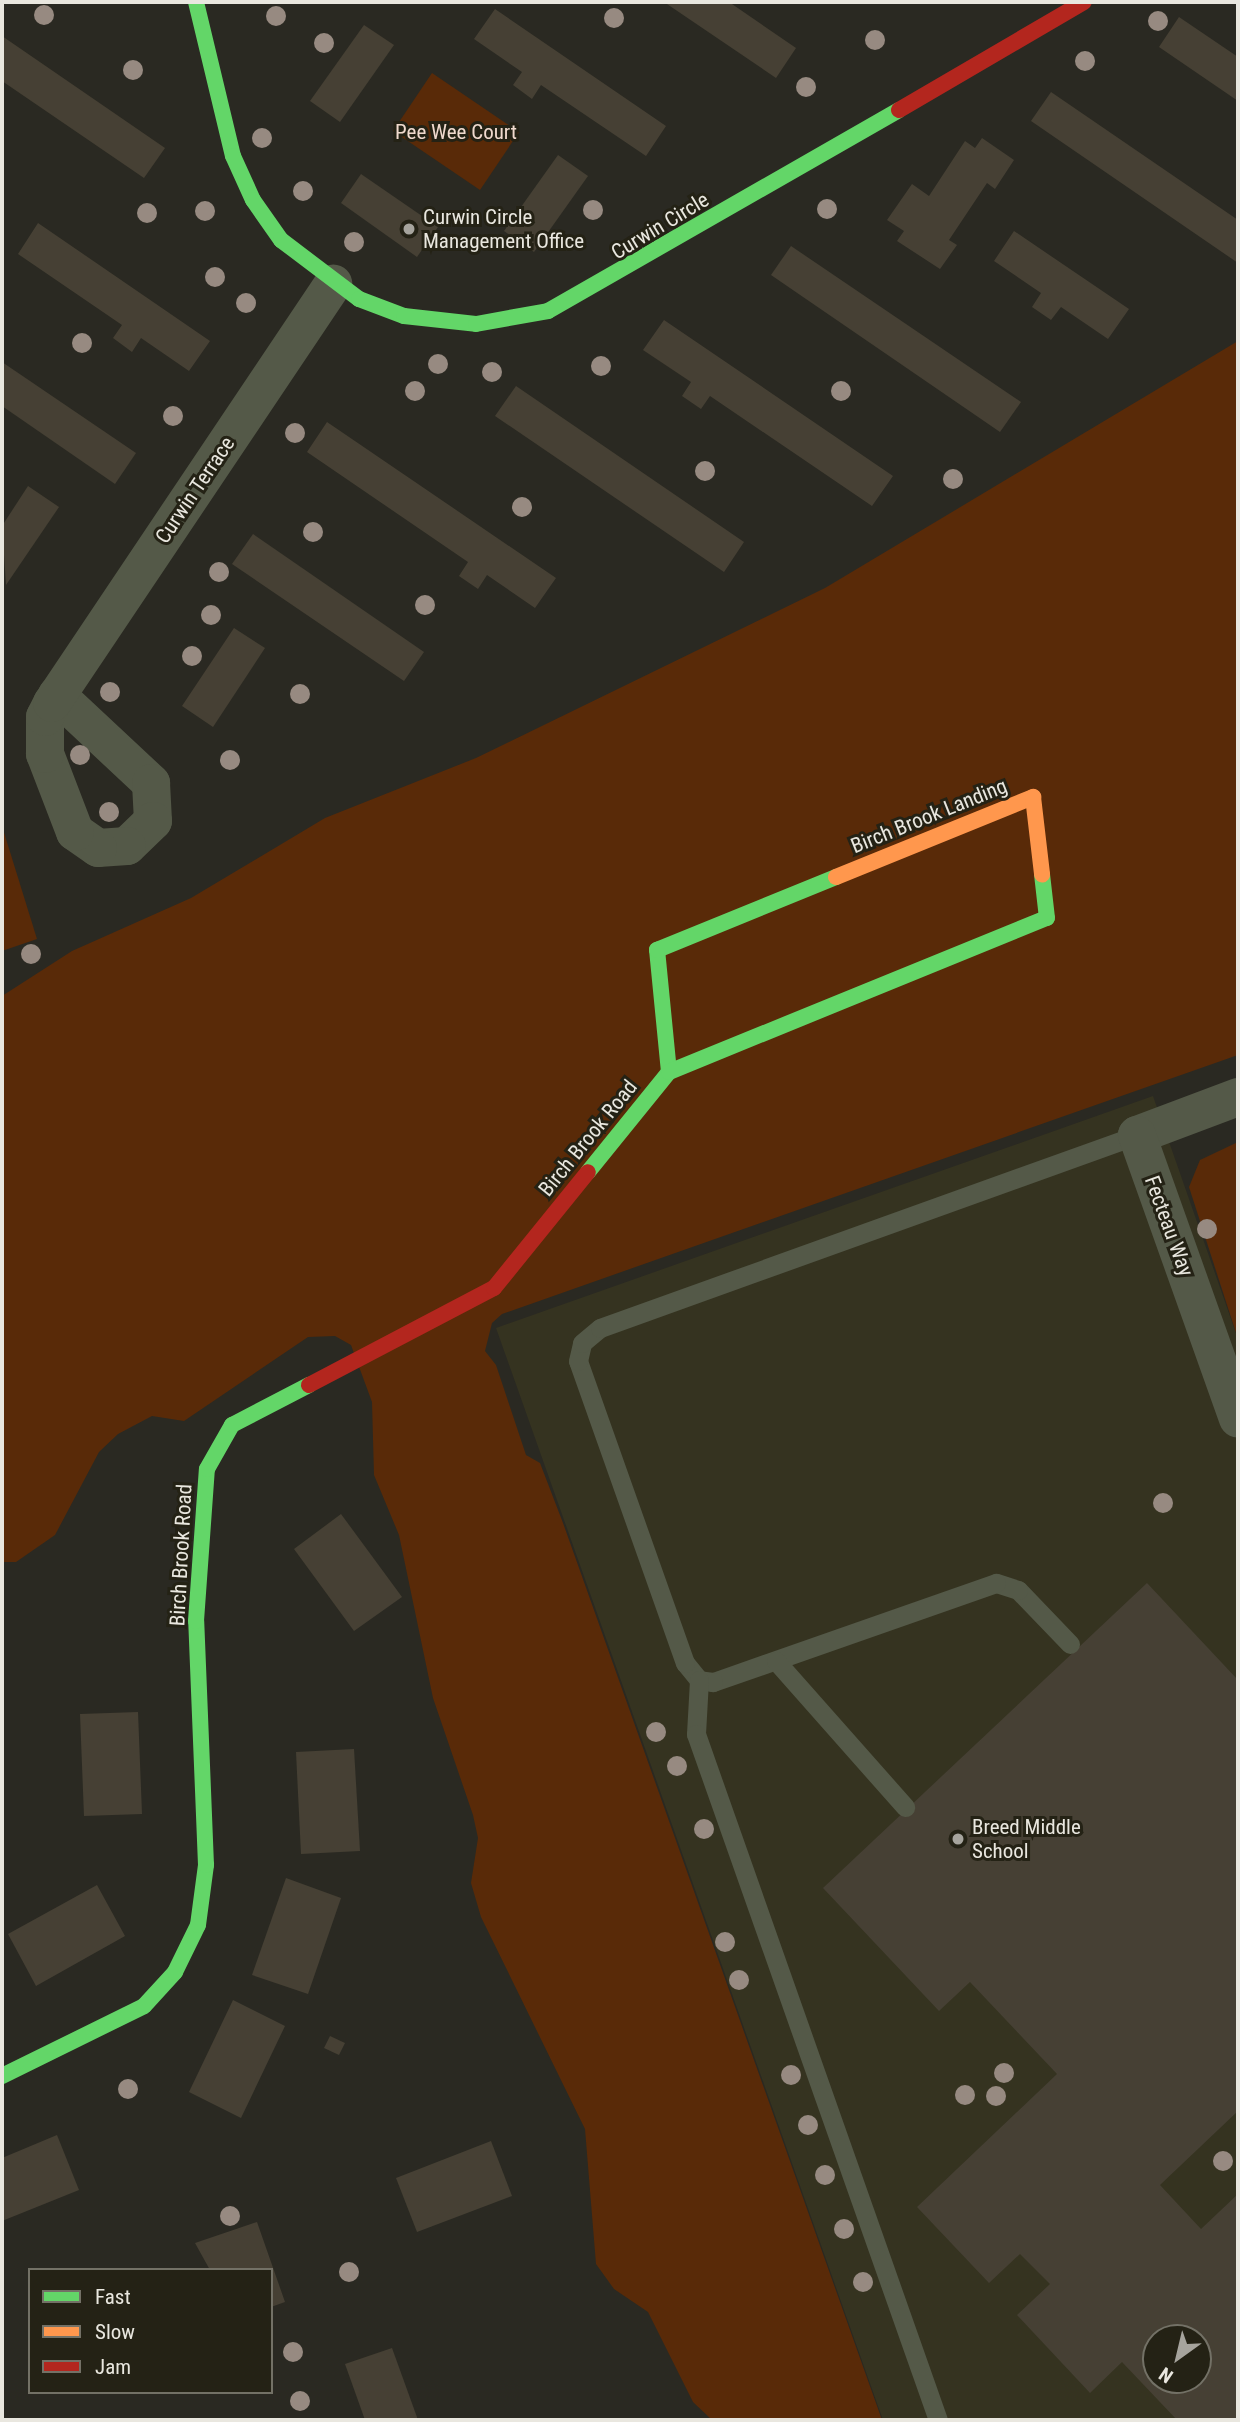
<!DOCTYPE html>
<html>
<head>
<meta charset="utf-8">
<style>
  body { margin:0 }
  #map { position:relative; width:1240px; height:2422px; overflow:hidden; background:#2a2922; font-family:"Roboto Condensed",sans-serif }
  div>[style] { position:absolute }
  .built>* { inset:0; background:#353320 }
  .green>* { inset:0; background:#592a08 }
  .building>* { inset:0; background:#464034 }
  .lane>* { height:19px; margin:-9.5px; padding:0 9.5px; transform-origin:9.5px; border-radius:9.5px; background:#545948 }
  .street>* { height:38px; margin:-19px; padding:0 19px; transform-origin:19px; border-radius:19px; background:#545948 }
  .fast>* { height:16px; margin:-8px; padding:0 8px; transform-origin:8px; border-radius:8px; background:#63d668 }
  .slow>* { height:16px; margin:-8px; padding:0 8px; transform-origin:8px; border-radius:8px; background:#ff974d }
  .jam>* { height:16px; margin:-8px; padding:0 8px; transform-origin:8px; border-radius:8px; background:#b3261e }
  .trees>* { width:20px; height:20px; margin:-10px; border-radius:50%; background:#978a81 }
  .dots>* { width:19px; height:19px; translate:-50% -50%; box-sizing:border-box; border:4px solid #242215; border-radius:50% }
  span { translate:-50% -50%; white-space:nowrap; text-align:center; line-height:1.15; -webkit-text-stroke:6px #242215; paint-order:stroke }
  .park-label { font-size:21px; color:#f0dace }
  .poi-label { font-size:21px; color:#e9e7df }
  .left { translate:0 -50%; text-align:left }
  .street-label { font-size:21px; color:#e9e7df }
  .frame { position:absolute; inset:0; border:4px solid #e9e7df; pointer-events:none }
  .legend { position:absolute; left:28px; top:2268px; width:245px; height:126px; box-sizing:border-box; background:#242215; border:2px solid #737166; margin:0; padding:9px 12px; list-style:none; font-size:21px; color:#e9e7df }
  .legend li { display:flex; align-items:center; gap:14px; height:35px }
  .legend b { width:35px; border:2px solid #737166 }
  .north { position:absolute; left:1142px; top:2324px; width:70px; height:70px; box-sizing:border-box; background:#242215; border:2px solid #737166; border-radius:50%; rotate:214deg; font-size:19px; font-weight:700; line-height:28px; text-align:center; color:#e9e7df }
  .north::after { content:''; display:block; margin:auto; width:24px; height:32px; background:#a6a49d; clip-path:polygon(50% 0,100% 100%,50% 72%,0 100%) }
</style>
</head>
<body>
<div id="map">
  <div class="built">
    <div style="clip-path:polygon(evenodd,1153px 1096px,1238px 1339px,1238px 2420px,883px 2420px,496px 1328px,1153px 1096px,1156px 2338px,1198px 2338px,1198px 2380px,1156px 2380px,1156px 2338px)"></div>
  </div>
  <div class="green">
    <div style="clip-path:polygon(432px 73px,519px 132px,480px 190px,393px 131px)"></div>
    <div style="clip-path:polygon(1238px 341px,1238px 1055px,502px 1314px,492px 1323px,485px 1351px,496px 1365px,526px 1455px,540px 1463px,563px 1523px,882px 2420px,712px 2420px,693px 2402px,648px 2312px,614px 2289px,596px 2264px,585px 2129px,481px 1917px,471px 1883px,478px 1838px,473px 1815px,433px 1698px,399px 1535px,374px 1475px,372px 1402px,351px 1345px,335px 1336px,308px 1337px,184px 1421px,152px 1416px,118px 1434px,99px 1452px,55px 1535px,16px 1562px,2px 1562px,2px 996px,72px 951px,191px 898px,325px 818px,476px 758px,825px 588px)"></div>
    <div style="clip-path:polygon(2px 826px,37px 939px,2px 951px)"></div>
    <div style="clip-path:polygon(1238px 1142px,1238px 1339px,1189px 1187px,1200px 1160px)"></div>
  </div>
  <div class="building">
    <div style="clip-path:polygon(664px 2px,729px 2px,796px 48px,776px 78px)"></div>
    <div style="clip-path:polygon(495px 9px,666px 126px,646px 156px,541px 85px,532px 99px,513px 85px,522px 72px,474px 39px)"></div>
    <div style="clip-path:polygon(1179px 17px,1238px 57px,1238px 101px,1159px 47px)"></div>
    <div style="clip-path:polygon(364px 25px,394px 45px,340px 122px,310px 101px)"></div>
    <div style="clip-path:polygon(2px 36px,165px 148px,144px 178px,2px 81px)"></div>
    <div style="clip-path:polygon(1051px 92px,1238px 220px,1238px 263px,1031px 121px)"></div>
    <div style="clip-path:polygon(982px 138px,1014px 160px,995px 189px,987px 183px,949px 240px,957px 245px,940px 269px,897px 241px,904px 231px,887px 220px,912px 184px,929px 196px,965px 141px,975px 148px)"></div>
    <div style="clip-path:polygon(558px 155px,588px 176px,534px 252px,504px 231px)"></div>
    <div style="clip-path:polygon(361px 174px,438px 227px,417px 257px,341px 203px)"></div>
    <div style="clip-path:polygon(38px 223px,210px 341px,189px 371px,141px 338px,132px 352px,113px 338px,122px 325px,18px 254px)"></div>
    <div style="clip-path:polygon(1014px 231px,1129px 309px,1108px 339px,1061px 307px,1051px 320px,1032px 307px,1041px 293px,994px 261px)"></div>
    <div style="clip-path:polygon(791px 246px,1021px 402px,1000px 432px,771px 275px)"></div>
    <div style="clip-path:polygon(664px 320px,893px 476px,872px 506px,710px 396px,701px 409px,682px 396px,691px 382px,643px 350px)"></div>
    <div style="clip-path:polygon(2px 362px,136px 453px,115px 484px,2px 406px)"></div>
    <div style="clip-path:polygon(516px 386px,744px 542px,724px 572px,495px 416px)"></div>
    <div style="clip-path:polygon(327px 422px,556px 578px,535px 608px,487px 575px,478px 589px,459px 576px,468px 562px,307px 452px)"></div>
    <div style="clip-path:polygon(28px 486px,59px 507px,6px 585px,2px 526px)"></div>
    <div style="clip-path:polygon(253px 534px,424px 652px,404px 681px,232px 564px)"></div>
    <div style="clip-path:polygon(234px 628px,265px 648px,213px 727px,182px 706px)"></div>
    <div style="clip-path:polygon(341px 1514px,402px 1597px,354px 1631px,294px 1549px)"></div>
    <div style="clip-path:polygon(evenodd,1147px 1583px,1238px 1680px,1238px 2111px,1160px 2185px,1201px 2229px,1238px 2194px,1238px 2420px,1177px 2420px,1122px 2362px,1090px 2393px,1017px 2315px,1050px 2284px,1020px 2254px,989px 2283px,917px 2207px,1057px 2074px,970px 1982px,939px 2011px,823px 1888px,1147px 1583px,1156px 2338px,1198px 2338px,1198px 2380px,1156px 2380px,1156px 2338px)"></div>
    <div style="clip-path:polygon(138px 1712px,142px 1814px,84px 1816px,80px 1714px)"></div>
    <div style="clip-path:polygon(354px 1749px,360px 1851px,301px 1854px,296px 1752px)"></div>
    <div style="clip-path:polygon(286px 1878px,341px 1898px,308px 1994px,252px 1975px)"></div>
    <div style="clip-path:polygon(97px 1885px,125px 1936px,36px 1986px,8px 1934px)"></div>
    <div style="clip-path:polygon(233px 2000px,285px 2026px,241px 2118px,189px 2092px)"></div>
    <div style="clip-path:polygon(330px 2036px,345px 2043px,339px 2055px,324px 2048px)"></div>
    <div style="clip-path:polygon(57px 2135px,79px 2190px,2px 2221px,2px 2158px)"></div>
    <div style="clip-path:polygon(491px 2141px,512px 2196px,417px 2232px,396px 2178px)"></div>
    <div style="clip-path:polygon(257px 2222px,285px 2302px,271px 2307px,271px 2270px,210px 2270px,195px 2243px)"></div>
    <div style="clip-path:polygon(392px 2348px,418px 2420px,365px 2420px,345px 2364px)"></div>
  </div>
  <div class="lane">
    <div style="left:1070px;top:1644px;width:75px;rotate:-133.9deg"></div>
    <div style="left:1018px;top:1590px;width:23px;rotate:-162deg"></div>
    <div style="left:996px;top:1583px;width:300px;rotate:160.7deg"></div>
    <div style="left:713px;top:1682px;width:14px;rotate:-172deg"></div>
    <div style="left:699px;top:1680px;width:22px;rotate:-129deg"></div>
    <div style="left:685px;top:1663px;width:320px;rotate:-109.5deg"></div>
    <div style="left:578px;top:1361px;width:18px;rotate:-77deg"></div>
    <div style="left:582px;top:1343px;width:23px;rotate:-40deg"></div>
    <div style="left:600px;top:1328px;width:571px;rotate:-19.77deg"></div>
    <div style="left:776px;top:1661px;width:195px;rotate:48.5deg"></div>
    <div style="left:699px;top:1680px;width:54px;rotate:93.2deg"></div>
    <div style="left:696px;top:1734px;width:727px;rotate:70.57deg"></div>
  </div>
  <div class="street">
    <div style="left:57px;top:695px;width:129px;rotate:43.1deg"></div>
    <div style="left:151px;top:783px;width:38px;rotate:87deg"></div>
    <div style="left:153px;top:821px;width:36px;rotate:136deg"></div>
    <div style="left:127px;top:846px;width:29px;rotate:176deg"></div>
    <div style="left:98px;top:848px;width:28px;rotate:-145deg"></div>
    <div style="left:75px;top:832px;width:84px;rotate:-111deg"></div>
    <div style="left:45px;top:754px;width:37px;rotate:-90deg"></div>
    <div style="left:45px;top:717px;width:16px;rotate:-63deg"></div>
    <div style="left:52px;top:703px;width:505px;rotate:-56.15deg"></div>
    <div style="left:1238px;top:1097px;width:108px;rotate:159.4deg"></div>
    <div style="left:1137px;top:1135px;width:301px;rotate:70.4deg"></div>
  </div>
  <div class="fast">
    <div style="left:196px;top:2px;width:158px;rotate:76.5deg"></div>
    <div style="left:233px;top:156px;width:48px;rotate:65.6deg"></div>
    <div style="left:253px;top:200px;width:49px;rotate:55deg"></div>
    <div style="left:281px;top:240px;width:98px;rotate:37.1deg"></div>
    <div style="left:359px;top:299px;width:48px;rotate:20.7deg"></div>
    <div style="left:404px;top:316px;width:72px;rotate:6.3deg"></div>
    <div style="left:476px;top:324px;width:73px;rotate:-10.2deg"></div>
    <div style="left:548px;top:311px;width:404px;rotate:-29.8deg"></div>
    <div style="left:669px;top:1072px;width:123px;rotate:-95.6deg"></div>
    <div style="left:657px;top:950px;width:193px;rotate:-22.2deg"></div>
    <div style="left:588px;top:1172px;width:129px;rotate:-51deg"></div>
    <div style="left:669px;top:1072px;width:408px;rotate:-22.2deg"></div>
    <div style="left:1047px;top:918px;width:44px;rotate:-96.5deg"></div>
    <div style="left:2px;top:2076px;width:158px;rotate:-26.2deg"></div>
    <div style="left:144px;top:2006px;width:46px;rotate:-47.6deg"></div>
    <div style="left:175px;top:1972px;width:52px;rotate:-63.9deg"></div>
    <div style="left:198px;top:1925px;width:61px;rotate:-82.4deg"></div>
    <div style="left:206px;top:1865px;width:244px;rotate:-92.3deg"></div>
    <div style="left:196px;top:1621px;width:152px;rotate:-85.9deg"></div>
    <div style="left:207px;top:1469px;width:51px;rotate:-60.4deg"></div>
    <div style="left:232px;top:1425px;width:87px;rotate:-27.5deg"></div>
  </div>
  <div class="slow">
    <div style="left:836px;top:877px;width:213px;rotate:-22.1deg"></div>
    <div style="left:1033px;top:797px;width:78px;rotate:83.3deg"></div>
  </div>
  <div class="jam">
    <div style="left:899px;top:110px;width:214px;rotate:-30.3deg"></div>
    <div style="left:309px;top:1385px;width:209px;rotate:-27.7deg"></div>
    <div style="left:494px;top:1288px;width:149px;rotate:-51deg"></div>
  </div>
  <div class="trees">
    <div style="left:44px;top:15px"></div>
    <div style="left:276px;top:16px"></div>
    <div style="left:614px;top:18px"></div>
    <div style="left:1158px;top:21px"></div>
    <div style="left:875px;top:40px"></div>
    <div style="left:324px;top:43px"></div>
    <div style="left:1085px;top:61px"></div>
    <div style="left:133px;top:70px"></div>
    <div style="left:806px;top:87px"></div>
    <div style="left:262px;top:138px"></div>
    <div style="left:303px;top:191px"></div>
    <div style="left:827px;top:209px"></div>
    <div style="left:593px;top:210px"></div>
    <div style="left:205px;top:211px"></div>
    <div style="left:147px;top:213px"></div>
    <div style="left:354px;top:242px"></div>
    <div style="left:215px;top:277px"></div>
    <div style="left:246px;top:303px"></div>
    <div style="left:82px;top:343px"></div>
    <div style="left:438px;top:364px"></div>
    <div style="left:601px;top:366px"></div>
    <div style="left:492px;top:372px"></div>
    <div style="left:415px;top:391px"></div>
    <div style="left:841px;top:391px"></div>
    <div style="left:173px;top:416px"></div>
    <div style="left:295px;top:433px"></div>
    <div style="left:705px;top:471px"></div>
    <div style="left:953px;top:479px"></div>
    <div style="left:522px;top:507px"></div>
    <div style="left:313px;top:532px"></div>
    <div style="left:219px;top:572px"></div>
    <div style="left:425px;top:605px"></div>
    <div style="left:211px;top:615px"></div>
    <div style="left:192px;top:656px"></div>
    <div style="left:110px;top:692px"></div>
    <div style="left:300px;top:694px"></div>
    <div style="left:80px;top:755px"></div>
    <div style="left:230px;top:760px"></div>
    <div style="left:109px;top:812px"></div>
    <div style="left:31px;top:954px"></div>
    <div style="left:1207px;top:1229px"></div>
    <div style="left:1163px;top:1503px"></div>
    <div style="left:656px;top:1732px"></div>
    <div style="left:677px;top:1766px"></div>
    <div style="left:704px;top:1829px"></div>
    <div style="left:725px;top:1942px"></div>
    <div style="left:739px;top:1980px"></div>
    <div style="left:1004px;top:2073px"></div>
    <div style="left:791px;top:2075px"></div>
    <div style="left:128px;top:2089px"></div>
    <div style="left:965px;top:2095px"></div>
    <div style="left:996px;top:2096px"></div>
    <div style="left:808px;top:2125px"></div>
    <div style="left:1223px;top:2161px"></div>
    <div style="left:825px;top:2175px"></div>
    <div style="left:230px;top:2216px"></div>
    <div style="left:844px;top:2229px"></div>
    <div style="left:349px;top:2272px"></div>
    <div style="left:863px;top:2282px"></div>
    <div style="left:293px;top:2352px"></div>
    <div style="left:300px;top:2401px"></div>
  </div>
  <div class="dots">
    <div style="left:409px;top:229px;background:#a6a49d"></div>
    <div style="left:958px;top:1839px;background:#a6a49d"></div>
  </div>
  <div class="park-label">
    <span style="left:456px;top:132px">Pee Wee Court</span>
  </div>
  <div class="poi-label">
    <span class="left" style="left:423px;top:229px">Curwin Circle<br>Management Office</span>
    <span class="left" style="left:972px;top:1839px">Breed Middle<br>School</span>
  </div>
  <div class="street-label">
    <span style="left:660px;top:226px;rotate:-31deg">Curwin Circle</span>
    <span style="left:195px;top:490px;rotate:-56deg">Curwin Terrace</span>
    <span style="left:929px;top:816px;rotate:-22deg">Birch Brook Landing</span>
    <span style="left:588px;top:1138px;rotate:-51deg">Birch Brook Road</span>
    <span style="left:1169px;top:1226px;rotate:70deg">Fecteau Way</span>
    <span style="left:181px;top:1555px;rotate:-87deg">Birch Brook Road</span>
  </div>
  <div class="frame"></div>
  <ul class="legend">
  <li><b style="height:9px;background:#63d668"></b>Fast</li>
  <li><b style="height:9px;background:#ff974d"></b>Slow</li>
  <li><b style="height:9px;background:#b3261e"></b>Jam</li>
  </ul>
  <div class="north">N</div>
</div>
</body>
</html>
